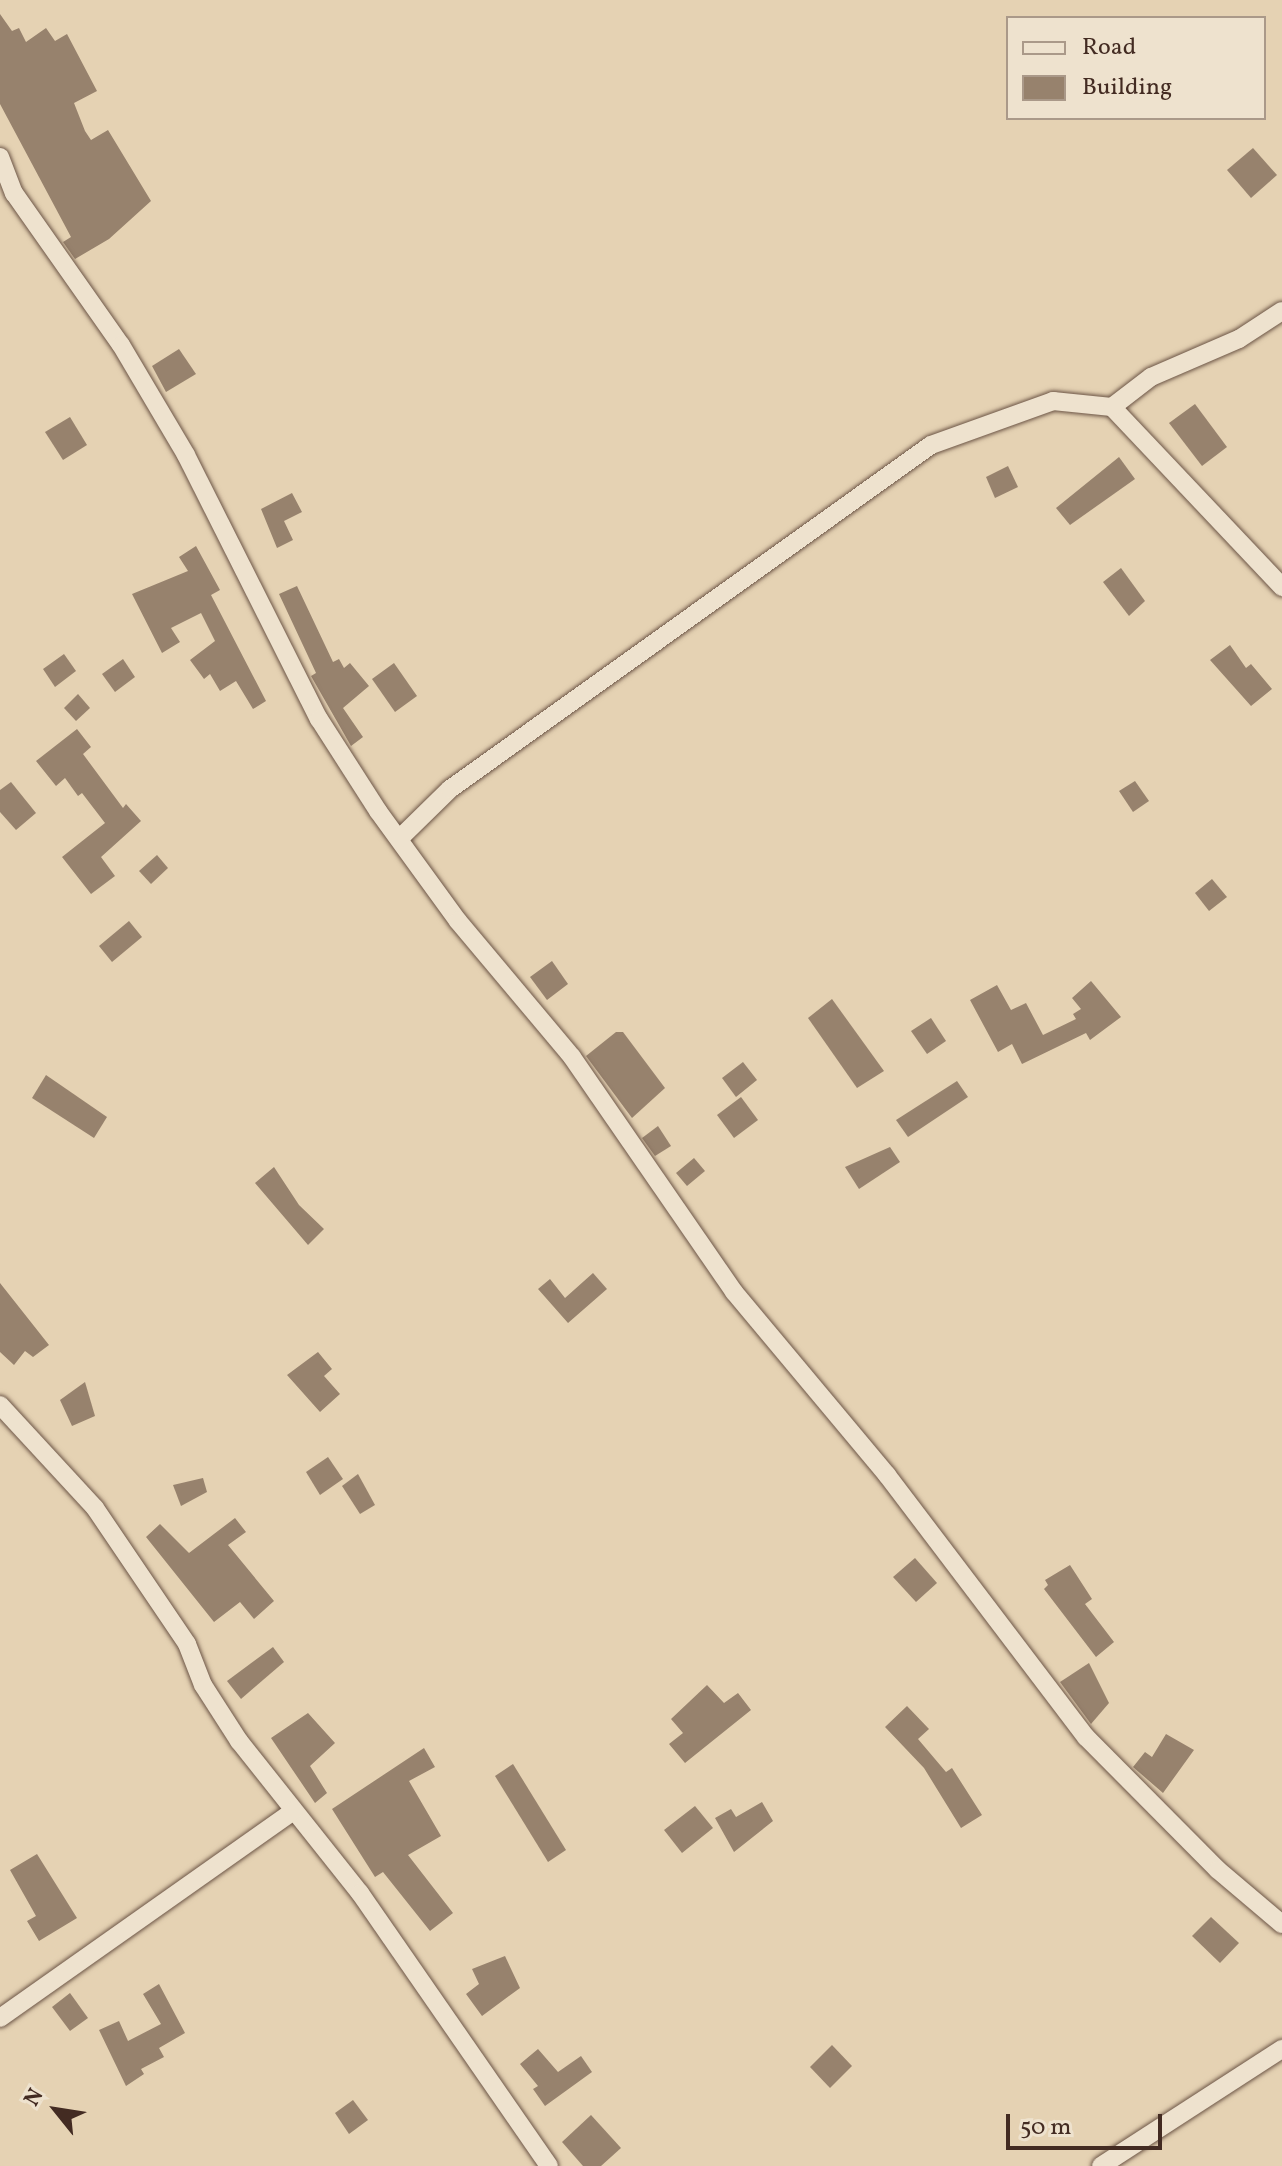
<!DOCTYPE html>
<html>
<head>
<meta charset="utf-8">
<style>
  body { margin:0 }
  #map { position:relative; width:1282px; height:2166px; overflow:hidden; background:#e5d2b3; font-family:Vollkorn,serif }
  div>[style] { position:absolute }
  .building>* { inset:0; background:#97826d }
  .roads { filter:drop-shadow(0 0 2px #6c5546) drop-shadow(0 0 2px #6c5546) }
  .street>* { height:18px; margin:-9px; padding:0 9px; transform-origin:9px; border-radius:9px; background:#eee2ce }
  span { translate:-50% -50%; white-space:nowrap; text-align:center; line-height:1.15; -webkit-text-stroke:7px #eee2ce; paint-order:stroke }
  .legend { position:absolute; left:1006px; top:16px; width:260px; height:104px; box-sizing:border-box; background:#eee2ce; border:2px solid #aa9989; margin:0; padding:10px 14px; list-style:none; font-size:24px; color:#432b22 }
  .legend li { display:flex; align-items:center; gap:16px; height:40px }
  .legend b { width:40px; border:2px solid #aa9989 }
  .north { position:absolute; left:16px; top:2070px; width:80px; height:80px; -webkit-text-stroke:6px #eee2ce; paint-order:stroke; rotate:300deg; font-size:22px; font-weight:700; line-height:32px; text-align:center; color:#432b22 }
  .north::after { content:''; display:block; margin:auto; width:28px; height:36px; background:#432b22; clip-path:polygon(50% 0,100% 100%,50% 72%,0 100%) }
  .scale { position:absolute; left:1006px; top:2114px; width:156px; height:36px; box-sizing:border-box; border:4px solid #432b22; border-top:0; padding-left:10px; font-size:24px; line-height:28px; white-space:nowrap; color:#432b22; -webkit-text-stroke:6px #eee2ce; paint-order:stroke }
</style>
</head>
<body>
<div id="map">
  <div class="building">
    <div style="clip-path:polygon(0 14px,12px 31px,19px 28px,26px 42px,46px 28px,55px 41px,67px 34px,97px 91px,74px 103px,85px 131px,91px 140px,108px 130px,151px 201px,109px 239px,75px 259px,63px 242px,71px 237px,0 104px)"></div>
    <div style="clip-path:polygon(1253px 148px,1277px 175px,1251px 198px,1227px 170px)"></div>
    <div style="clip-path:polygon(179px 349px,196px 374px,166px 392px,152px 366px)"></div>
    <div style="clip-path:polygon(1195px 404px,1227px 447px,1202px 466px,1169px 423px)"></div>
    <div style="clip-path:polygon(70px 417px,87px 445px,63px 460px,45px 432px)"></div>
    <div style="clip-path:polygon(1119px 457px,1135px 479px,1070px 525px,1056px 508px)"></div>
    <div style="clip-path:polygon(1008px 466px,1018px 487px,995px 498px,986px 477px)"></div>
    <div style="clip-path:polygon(292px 493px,302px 512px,284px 521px,293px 540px,277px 548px,261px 509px)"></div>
    <div style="clip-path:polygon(196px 546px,220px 590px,211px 595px,266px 701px,253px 709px,236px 681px,220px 691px,210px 674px,204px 679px,190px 660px,215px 641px,201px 613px,171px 628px,180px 642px,162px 653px,132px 594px,188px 571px,179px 557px)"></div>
    <div style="clip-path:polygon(1121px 568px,1145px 601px,1129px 616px,1103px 582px)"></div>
    <div style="clip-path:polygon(297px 586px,333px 662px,339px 659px,344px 668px,350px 663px,369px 686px,343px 708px,363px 737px,351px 746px,311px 676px,316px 673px,279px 594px)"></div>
    <div style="clip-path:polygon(1230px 645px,1246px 668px,1251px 664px,1272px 689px,1251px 706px,1210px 660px)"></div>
    <div style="clip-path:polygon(64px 654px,76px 671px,55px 687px,43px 669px)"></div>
    <div style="clip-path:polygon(123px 659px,135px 677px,115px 692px,102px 674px)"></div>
    <div style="clip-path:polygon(394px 663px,417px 696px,395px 712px,372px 679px)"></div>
    <div style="clip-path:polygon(78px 694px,90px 708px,76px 721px,64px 708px)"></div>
    <div style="clip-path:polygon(77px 729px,91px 747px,83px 754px,123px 808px,126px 804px,141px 821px,101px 857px,115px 876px,91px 894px,62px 857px,105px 823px,82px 793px,78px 796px,65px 778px,56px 786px,36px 761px)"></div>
    <div style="clip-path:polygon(1135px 781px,1149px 801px,1133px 812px,1119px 791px)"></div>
    <div style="clip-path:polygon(11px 782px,36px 813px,16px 830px,0 812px,0 790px)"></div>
    <div style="clip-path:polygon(157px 855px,168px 868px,151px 884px,139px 871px)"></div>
    <div style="clip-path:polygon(1212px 879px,1227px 897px,1209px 911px,1195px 893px)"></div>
    <div style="clip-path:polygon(129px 921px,142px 937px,112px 962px,99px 946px)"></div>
    <div style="clip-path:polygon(552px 961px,568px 984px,547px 1000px,530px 977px)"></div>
    <div style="clip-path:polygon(1091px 981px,1121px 1017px,1090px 1040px,1086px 1033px,1022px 1064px,1012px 1044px,998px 1052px,970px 1000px,997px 985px,1011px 1010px,1026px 1003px,1043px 1035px,1076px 1019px,1073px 1014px,1081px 1009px,1072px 998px)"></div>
    <div style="clip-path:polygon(832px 999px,884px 1071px,857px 1088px,808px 1018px)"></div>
    <div style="clip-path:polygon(931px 1018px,946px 1041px,927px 1054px,911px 1031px)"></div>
    <div style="clip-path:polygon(616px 1032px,623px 1032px,665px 1088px,632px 1118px,586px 1056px)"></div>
    <div style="clip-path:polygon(743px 1062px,757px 1080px,736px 1097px,722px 1078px)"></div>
    <div style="clip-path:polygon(46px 1075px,107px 1117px,94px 1138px,32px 1098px)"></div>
    <div style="clip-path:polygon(957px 1081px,968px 1097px,908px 1137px,896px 1120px)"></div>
    <div style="clip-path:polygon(741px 1097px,758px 1120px,734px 1138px,717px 1115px)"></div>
    <div style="clip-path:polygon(658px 1126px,671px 1146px,655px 1156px,642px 1138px)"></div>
    <div style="clip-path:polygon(890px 1147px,900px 1162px,859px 1189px,845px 1167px)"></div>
    <div style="clip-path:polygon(694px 1158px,705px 1171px,687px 1186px,676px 1173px)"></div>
    <div style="clip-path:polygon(274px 1167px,299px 1205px,324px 1229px,308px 1245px,255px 1183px)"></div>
    <div style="clip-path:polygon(593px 1273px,607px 1289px,568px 1323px,538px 1289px,550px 1279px,565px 1298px)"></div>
    <div style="clip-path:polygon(0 1283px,49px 1345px,33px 1357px,25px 1351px,14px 1365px,0 1352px)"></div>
    <div style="clip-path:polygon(318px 1352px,332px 1369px,324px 1376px,340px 1394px,320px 1412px,287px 1375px)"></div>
    <div style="clip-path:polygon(85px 1382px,95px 1416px,72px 1426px,60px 1400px)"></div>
    <div style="clip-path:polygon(328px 1457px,343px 1479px,320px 1495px,306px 1472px)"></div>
    <div style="clip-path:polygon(358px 1474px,375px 1505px,360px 1514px,342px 1486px)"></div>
    <div style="clip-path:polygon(203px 1478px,207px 1492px,181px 1506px,173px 1485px)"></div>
    <div style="clip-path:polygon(235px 1518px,246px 1532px,228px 1545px,274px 1601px,254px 1619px,240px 1602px,214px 1622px,146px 1537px,160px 1524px,189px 1553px)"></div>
    <div style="clip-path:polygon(915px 1558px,937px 1583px,916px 1602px,893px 1577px)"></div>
    <div style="clip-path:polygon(1070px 1565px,1092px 1599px,1085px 1604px,1114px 1642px,1096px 1657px,1044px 1589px,1048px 1585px,1045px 1580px)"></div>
    <div style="clip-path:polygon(273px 1647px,284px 1662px,241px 1699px,227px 1681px)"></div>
    <div style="clip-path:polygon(1089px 1663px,1109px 1703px,1091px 1724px,1060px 1682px)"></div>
    <div style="clip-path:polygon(707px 1685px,724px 1703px,738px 1693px,751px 1710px,685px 1763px,669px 1744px,683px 1733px,671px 1719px)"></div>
    <div style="clip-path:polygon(907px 1706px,929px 1729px,918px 1739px,946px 1772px,952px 1768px,982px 1815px,961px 1828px,924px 1768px,885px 1727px)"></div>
    <div style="clip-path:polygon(308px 1713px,335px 1743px,310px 1766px,327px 1793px,315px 1803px,271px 1738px)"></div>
    <div style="clip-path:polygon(1166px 1734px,1194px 1750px,1163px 1793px,1133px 1767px,1145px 1752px,1152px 1757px)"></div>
    <div style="clip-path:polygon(424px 1748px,435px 1767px,409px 1781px,441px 1836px,408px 1855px,453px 1913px,430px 1931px,383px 1872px,375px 1877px,332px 1809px)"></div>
    <div style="clip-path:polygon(513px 1764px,566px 1850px,548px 1862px,495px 1776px)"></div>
    <div style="clip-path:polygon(762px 1802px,773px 1821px,734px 1852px,715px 1818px,731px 1809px,736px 1817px)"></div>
    <div style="clip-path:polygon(695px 1806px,713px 1828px,682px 1853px,664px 1830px)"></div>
    <div style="clip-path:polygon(37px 1854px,77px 1918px,39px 1941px,27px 1921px,36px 1916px,10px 1870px)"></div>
    <div style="clip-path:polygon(1211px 1917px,1239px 1943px,1220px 1963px,1192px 1936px)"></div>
    <div style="clip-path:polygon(505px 1956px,520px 1988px,482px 2016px,466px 1994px,479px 1984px,472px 1969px)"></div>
    <div style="clip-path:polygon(159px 1984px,185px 2033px,159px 2048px,164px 2057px,141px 2069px,144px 2074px,126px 2086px,99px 2030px,119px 2021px,128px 2041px,161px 2024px,143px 1994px)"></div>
    <div style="clip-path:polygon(70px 1993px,88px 2018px,70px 2031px,52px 2007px)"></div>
    <div style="clip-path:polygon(832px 2045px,852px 2066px,830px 2088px,810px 2067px)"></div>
    <div style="clip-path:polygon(538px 2049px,558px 2072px,581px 2056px,592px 2072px,545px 2106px,533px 2089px,538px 2086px,520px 2064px)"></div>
    <div style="clip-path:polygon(353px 2100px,368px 2120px,349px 2134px,335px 2113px)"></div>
    <div style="clip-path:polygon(591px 2115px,621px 2148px,601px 2166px,583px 2166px,562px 2142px)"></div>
  </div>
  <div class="roads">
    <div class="street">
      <div style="left:0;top:157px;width:39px;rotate:69deg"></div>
      <div style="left:14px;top:193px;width:186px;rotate:54.9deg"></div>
      <div style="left:121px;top:345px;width:128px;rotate:59.4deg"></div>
      <div style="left:186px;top:455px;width:296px;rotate:63.3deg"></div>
      <div style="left:319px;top:719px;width:109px;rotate:57.3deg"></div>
      <div style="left:378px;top:811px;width:136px;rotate:54deg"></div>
      <div style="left:458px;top:921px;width:177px;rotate:50deg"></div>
      <div style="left:572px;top:1057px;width:285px;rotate:55.4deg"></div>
      <div style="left:734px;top:1292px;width:239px;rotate:50.1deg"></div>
      <div style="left:887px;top:1475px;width:329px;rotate:52.8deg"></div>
      <div style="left:1086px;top:1737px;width:187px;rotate:45.2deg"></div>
      <div style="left:1218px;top:1870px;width:84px;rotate:40.2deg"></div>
      <div style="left:1112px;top:407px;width:248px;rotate:46.6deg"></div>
      <div style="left:400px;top:838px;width:70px;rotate:-44.4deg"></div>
      <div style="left:450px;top:789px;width:591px;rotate:-35.57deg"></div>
      <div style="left:931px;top:445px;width:130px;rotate:-19.8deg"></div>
      <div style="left:1053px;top:401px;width:59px;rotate:5.8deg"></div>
      <div style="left:1112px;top:407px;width:49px;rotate:-37.6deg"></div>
      <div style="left:1151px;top:377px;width:96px;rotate:-23.4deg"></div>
      <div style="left:1239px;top:339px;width:51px;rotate:-33.1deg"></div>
      <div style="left:0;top:1405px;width:140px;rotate:47.3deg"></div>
      <div style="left:95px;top:1508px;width:164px;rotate:55.9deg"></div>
      <div style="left:187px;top:1644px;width:44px;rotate:68.7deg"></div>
      <div style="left:203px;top:1685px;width:67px;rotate:57.3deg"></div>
      <div style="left:239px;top:1741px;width:194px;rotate:51.5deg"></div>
      <div style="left:360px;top:1893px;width:332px;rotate:55.3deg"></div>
      <div style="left:0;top:2018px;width:359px;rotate:-35.2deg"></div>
      <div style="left:1101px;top:2166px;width:216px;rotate:-32.9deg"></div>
    </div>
  </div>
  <ul class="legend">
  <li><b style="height:10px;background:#eee2ce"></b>Road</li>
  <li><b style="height:22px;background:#97826d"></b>Building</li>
  </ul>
  <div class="north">N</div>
  <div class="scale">50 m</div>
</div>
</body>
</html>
